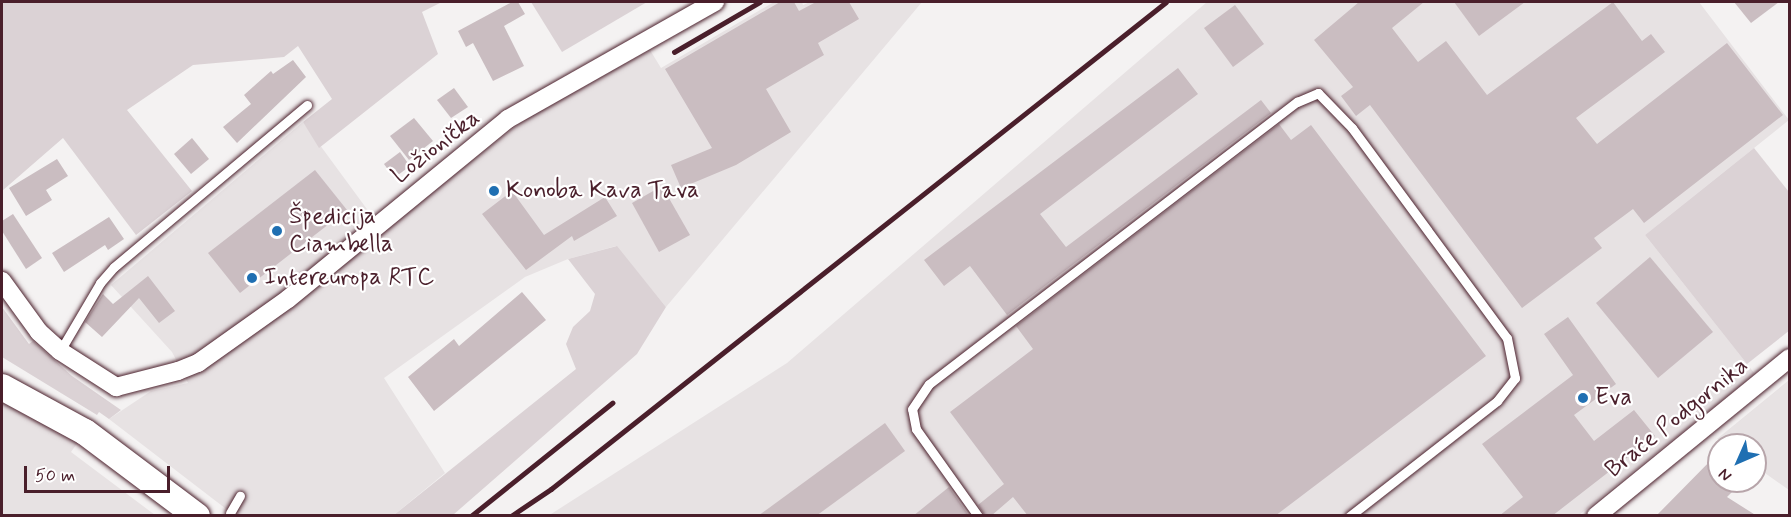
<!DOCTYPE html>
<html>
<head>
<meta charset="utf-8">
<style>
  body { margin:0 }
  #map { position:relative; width:1791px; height:517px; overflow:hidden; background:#f4f2f2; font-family:Mynerve,sans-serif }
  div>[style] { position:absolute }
  .built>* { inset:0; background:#e7e2e3 }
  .green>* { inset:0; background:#dbd2d5 }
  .building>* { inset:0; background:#cabdc1 }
  .roads { filter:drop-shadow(0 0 2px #4a1f2b) drop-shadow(0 0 2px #4a1f2b) }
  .lane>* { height:9px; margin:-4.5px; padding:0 4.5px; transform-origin:4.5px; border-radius:4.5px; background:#fff }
  .street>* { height:18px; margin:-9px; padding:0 9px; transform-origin:9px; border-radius:9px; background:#fff }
  .secondary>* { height:26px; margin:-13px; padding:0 13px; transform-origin:13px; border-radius:13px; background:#fff }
  .rail>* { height:4.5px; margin:-2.25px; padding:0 2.25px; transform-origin:2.25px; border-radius:2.25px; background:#4a1f2b }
  .dots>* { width:16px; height:16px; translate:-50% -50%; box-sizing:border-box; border:3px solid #fff; border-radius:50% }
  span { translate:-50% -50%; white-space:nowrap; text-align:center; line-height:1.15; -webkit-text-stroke:4.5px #fff; paint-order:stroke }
  .street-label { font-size:24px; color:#4a1f2b }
  .poi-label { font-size:24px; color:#4a1f2b }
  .left { translate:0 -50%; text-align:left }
  .frame { position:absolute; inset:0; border:3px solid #4a1f2b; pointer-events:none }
  .north { position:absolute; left:1707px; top:433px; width:60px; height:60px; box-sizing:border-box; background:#fff; border:2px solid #b7a5aa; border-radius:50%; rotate:225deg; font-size:16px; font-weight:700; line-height:24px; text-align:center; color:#4a1f2b }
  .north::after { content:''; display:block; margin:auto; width:21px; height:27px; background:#1f6fb2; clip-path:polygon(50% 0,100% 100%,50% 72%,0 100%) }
  .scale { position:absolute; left:24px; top:466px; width:146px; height:27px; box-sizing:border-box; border:3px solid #4a1f2b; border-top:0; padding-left:8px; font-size:18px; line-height:21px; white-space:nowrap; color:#4a1f2b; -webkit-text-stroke:4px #fff; paint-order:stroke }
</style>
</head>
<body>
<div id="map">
  <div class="built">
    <div style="clip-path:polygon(774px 2px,802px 2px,803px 5px,810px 2px,922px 2px,666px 307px,616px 246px,568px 259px,525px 277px,384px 378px,445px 473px,394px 515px,234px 515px,109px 419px,151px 391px,188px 383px,172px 352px,111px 285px,303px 122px,383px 231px,524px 120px,650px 50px,661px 68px)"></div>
    <div style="clip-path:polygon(1207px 2px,1699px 2px,1789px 120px,1645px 235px,1755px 374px,1579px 515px,548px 516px,787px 363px)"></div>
    <div style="clip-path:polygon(1789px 380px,1789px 490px,1755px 466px,1755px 445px,1726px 445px,1717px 439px)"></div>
    <div style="clip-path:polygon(2px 403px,78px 442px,71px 452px,155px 515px,2px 516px)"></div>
  </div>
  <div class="green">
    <div style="clip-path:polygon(2px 2px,442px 2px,422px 12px,438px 54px,319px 148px,303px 122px,332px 99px,298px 46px,284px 57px,193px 65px,127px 110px,192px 191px,136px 235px,63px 138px,2px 191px)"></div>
    <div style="clip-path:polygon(531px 2px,647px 2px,562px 52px)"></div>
    <div style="clip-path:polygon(1754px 148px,1789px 192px,1790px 330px,1747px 364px,1645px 235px)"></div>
    <div style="clip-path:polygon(617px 246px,666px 307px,637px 354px,453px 515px,394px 515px,576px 369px,566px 344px,573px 327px,590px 311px,595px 294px,568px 259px)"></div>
    <div style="clip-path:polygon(2px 307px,29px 344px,33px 341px,72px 376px,121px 410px,109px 419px,99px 412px,97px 415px,2px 357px)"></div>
  </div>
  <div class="building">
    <div style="clip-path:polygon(512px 2px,518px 2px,525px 14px,504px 26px,524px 66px,493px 81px,473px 43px,466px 47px,458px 31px)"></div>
    <div style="clip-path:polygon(780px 2px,794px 2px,799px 11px,816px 2px,849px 2px,859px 19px,818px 43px,824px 55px,766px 89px,791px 132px,736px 165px,681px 188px,671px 165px,712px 148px,665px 69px)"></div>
    <div style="clip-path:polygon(1359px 2px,1424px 2px,1392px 28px,1418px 62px,1446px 41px,1487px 95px,1613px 2px,1642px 41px,1651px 34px,1665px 52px,1576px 118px,1597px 144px,1727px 43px,1783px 115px,1644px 223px,1633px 209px,1594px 238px,1602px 248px,1522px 308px,1370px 105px,1356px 116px,1341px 96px,1353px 87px,1314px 40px)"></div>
    <div style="clip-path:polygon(1454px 2px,1525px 2px,1479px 36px)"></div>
    <div style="clip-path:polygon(1734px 2px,1779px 2px,1751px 23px)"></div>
    <div style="clip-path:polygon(1235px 5px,1264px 44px,1233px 67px,1204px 28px)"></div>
    <div style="clip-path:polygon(293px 60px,306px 77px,237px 143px,223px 127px,251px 104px,244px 95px,271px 71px,273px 74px)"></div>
    <div style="clip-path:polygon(1178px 68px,1198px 94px,1040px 214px,1066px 247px,1261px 100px,1271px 113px,1007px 315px,970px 266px,944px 286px,924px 260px)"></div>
    <div style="clip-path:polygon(454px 88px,468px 107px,451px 118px,437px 100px)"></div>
    <div style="clip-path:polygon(414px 118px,433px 141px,409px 160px,390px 136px)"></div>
    <div style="clip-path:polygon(1279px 124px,1291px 140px,1311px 125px,1486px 356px,1275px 516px,1028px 516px,1013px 497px,991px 516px,985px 516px,978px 505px,1004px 484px,950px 412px,1033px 349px,1016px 326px)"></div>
    <div style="clip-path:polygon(192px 138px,209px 159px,191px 174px,174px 154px)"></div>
    <div style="clip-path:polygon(400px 152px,410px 166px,394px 178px,384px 164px)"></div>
    <div style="clip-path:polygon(57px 159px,68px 176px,46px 190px,52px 200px,26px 216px,9px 188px)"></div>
    <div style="clip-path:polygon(315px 170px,347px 210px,240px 293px,208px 253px)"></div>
    <div style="clip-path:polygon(662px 186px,690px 235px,659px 252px,632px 203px)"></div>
    <div style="clip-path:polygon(512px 191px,544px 235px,605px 197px,617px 216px,574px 241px,572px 236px,526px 270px,482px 214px)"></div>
    <div style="clip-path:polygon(13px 214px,42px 258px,26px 269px,2px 231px,2px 221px)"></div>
    <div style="clip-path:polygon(109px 217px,124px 239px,108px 250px,105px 245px,64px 272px,52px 253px)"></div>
    <div style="clip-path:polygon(1650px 257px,1713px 332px,1658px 378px,1596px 303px)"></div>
    <div style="clip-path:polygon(148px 276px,175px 311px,159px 323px,139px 298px,102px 337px,85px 322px,103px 294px,113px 304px)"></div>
    <div style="clip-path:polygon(522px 292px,546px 320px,434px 411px,408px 377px,454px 339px,459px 346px)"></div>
    <div style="clip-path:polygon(1568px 317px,1616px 384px,1574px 415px,1594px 441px,1634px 410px,1655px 436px,1552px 516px,1499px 516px,1523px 497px,1482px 444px,1573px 375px,1544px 334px)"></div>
    <div style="clip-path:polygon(885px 423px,905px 451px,816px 516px,758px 516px)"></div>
    <div style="clip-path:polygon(1719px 452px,1719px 481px,1743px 481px,1727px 497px,1757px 516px,1656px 516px)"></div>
    <div style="clip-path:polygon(949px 487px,969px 516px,913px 516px)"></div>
  </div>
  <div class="roads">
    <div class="lane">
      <div style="left:60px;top:351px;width:79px;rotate:-59.5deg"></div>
      <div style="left:100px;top:283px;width:21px;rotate:-49deg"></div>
      <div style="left:114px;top:267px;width:252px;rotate:-40deg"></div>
      <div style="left:230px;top:513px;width:20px;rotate:-60deg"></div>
      <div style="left:978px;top:516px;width:107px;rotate:-125.5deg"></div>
      <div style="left:916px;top:429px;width:20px;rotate:-101deg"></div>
      <div style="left:912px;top:409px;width:30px;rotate:-56deg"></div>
      <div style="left:929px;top:384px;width:464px;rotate:-37.5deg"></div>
      <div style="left:1297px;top:102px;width:23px;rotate:-23deg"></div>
      <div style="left:1318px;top:93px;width:49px;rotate:45.8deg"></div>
      <div style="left:1352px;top:128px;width:261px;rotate:53.6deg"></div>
      <div style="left:1507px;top:338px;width:41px;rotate:78.7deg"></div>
      <div style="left:1515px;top:378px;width:29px;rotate:128deg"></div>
      <div style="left:1497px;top:401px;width:187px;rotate:142deg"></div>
    </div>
    <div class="street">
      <div style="left:2px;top:281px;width:63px;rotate:54deg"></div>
      <div style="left:39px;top:332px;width:28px;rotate:42deg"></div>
      <div style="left:60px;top:351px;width:67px;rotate:32.7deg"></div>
      <div style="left:116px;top:387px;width:64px;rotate:-14.5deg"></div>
      <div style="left:178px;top:371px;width:22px;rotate:-22deg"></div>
      <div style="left:198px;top:363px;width:110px;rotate:-35.4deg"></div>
      <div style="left:288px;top:299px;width:284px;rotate:-39.3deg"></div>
      <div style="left:508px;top:119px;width:238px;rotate:-29.5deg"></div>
      <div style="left:1596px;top:516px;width:250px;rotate:-39.2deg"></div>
    </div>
    <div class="secondary">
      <div style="left:2px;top:387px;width:94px;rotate:28.5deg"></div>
      <div style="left:85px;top:432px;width:140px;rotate:36.9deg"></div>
    </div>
  </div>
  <div class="rail">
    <div style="left:674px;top:52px;width:99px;rotate:-30.2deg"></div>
    <div style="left:471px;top:516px;width:181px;rotate:-38.7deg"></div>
    <div style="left:511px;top:516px;width:48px;rotate:-34deg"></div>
    <div style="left:551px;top:489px;width:784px;rotate:-38.37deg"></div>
  </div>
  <div class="dots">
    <div style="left:494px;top:191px;background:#1f6fb2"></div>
    <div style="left:277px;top:231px;background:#1f6fb2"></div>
    <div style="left:252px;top:278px;background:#1f6fb2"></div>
    <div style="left:1583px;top:398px;background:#1f6fb2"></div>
  </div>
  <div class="street-label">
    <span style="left:436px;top:147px;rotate:-38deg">Ložionička</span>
    <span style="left:1677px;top:418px;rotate:-39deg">Braće Podgornika</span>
  </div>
  <div class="poi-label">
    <span class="left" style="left:506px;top:191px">Konoba Kava Tava</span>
    <span class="left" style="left:289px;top:231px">Špedicija<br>Ciambella</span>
    <span class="left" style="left:264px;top:278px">Intereuropa RTC</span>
    <span class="left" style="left:1595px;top:398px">Eva</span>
  </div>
  <div class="frame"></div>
  <div class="north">N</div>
  <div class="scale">50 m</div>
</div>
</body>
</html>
